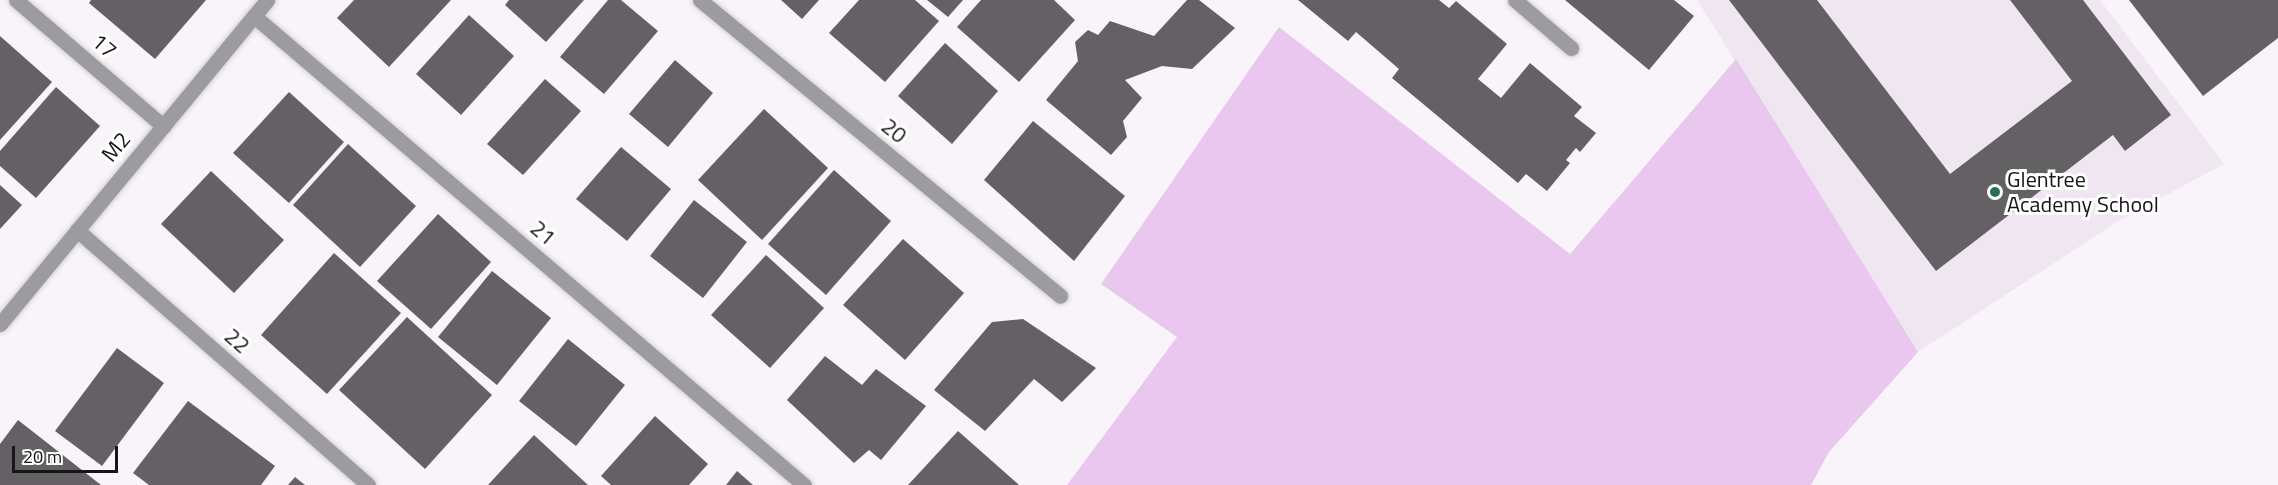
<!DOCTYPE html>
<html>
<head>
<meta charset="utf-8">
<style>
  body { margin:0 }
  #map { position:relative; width:2278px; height:485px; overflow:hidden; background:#f9f4f9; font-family:"Titillium Web",sans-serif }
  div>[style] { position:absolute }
  .built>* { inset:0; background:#efe6f1 }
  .green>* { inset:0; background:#eac7ef }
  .building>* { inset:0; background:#646165 }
  .roads { filter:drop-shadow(0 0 2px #d5d0d5) drop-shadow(0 0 2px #d5d0d5) }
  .minor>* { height:15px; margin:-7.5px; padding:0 7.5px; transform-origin:7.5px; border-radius:7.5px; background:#9c9b9d }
  .dots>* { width:16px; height:16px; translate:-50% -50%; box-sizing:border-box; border:3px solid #fff; border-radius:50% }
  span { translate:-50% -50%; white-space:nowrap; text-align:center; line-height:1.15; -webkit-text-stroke:6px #fff; paint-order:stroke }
  .street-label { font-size:22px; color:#171517 }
  .poi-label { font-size:22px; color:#171517 }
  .left { translate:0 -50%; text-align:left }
  .scale { position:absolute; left:12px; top:446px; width:106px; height:27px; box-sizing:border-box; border:3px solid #171517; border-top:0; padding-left:8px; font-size:18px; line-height:21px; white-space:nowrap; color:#171517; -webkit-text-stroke:4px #fff; paint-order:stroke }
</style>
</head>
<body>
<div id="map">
  <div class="built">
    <div style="clip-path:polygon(1697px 0,2100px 0,2224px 164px,2120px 220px,1918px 352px)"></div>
  </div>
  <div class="green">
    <div style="clip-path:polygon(1279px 27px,1570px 254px,1736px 59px,1918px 352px,1829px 452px,1811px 485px,1067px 485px,1177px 337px,1101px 284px)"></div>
  </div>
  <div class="building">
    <div style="clip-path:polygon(91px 0,206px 0,155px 59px,89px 3px)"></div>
    <div style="clip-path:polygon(354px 0,451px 0,389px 67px,337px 18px)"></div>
    <div style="clip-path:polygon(509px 0,584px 0,546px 42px,505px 5px)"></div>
    <div style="clip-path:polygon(608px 0,621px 0,658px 31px,604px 94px,560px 57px)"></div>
    <div style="clip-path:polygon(781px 0,819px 0,802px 19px)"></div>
    <div style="clip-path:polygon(859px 0,915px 0,939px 21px,885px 82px,829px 33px)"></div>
    <div style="clip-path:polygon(927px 0,963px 0,948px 17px)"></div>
    <div style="clip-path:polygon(981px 0,1054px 0,1075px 20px,1019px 82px,957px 27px)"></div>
    <div style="clip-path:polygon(1187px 0,1199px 0,1235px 28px,1192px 69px,1162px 66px,1125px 80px,1142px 98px,1123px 121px,1127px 137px,1111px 155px,1046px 100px,1078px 61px,1075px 42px,1088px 30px,1098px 35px,1110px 21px,1154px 36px)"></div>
    <div style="clip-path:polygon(1298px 0,1439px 0,1449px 8px,1456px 1px,1507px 44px,1478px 79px,1501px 98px,1530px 63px,1582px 107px,1574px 116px,1596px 133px,1580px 152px,1576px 148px,1566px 160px,1570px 163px,1547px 191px,1526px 174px,1518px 183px,1392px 78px,1399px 69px,1356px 32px,1348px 41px)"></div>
    <div style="clip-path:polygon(1565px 0,1674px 0,1694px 16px,1649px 70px)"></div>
    <div style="clip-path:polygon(1729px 0,1817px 0,1950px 174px,2072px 81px,2010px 0,2083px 0,2171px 115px,2125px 151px,2113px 135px,1936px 271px)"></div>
    <div style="clip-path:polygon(2129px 0,2278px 0,2278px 38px,2203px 96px)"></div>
    <div style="clip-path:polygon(469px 15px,514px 56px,461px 115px,416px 74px)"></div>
    <div style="clip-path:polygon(0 36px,52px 82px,0 140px)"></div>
    <div style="clip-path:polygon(945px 43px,998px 91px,952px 144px,898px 96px)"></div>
    <div style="clip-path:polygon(675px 60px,713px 93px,668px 147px,629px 114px)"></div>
    <div style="clip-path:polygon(545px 79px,581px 111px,523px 175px,487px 144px)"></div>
    <div style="clip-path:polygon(56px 87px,100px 126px,36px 198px,0 166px,0 151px)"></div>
    <div style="clip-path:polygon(289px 92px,344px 142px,289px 203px,233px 153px)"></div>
    <div style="clip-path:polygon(764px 109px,828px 168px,762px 240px,698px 180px)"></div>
    <div style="clip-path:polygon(1033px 121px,1125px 196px,1074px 261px,984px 180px)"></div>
    <div style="clip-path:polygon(348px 144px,416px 206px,360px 267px,293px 205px)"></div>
    <div style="clip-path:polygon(621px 147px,671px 189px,627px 241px,576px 199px)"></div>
    <div style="clip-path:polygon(834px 170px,891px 221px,826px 295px,768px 244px)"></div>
    <div style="clip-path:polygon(211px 171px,284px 240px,234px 293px,161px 224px)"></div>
    <div style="clip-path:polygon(0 185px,22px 205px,0 229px)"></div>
    <div style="clip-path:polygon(694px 200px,747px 242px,703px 298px,650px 256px)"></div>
    <div style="clip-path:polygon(438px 214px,491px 262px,431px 329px,377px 281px)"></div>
    <div style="clip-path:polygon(903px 239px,964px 293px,905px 360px,843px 305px)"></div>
    <div style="clip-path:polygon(334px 253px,401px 313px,327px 394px,261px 335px)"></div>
    <div style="clip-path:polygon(766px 255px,824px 308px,770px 368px,711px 315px)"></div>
    <div style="clip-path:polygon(492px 271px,551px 318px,497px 385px,438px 337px)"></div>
    <div style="clip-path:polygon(407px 317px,492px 395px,425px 469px,339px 390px)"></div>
    <div style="clip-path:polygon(1023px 319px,1096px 368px,1062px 402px,1034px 379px,985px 431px,934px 390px,992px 322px)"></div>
    <div style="clip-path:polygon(568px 339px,625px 385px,576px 446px,519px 401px)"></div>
    <div style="clip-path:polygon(117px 348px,164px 383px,102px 466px,55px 431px)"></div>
    <div style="clip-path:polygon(825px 356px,862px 385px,876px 369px,926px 406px,881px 460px,869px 450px,854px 463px,787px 400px)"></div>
    <div style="clip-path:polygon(188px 401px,275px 466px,261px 485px,149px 485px,133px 473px)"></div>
    <div style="clip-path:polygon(655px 416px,708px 464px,689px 485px,611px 485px,601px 476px)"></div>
    <div style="clip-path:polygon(18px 420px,101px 485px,0 485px,0 444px)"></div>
    <div style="clip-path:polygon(958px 431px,1019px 485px,908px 485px)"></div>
    <div style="clip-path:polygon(534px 435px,588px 485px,488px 485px)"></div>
    <div style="clip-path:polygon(737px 471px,753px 485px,726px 485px)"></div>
    <div style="clip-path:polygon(295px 477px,305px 485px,288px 485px)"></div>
  </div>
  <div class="roads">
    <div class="minor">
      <div style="left:16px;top:0;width:194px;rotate:40.6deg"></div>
      <div style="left:700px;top:0;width:466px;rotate:39.4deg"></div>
      <div style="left:1515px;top:0;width:74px;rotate:40.6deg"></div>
      <div style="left:254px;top:16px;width:723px;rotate:40.46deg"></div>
      <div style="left:77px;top:230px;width:387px;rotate:41.2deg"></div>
      <div style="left:0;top:324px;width:420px;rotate:-50.5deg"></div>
    </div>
  </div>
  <div class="dots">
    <div style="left:1995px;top:192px;background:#2a6a58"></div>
  </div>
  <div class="street-label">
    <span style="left:104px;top:46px;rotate:41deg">17</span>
    <span style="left:894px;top:131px;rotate:39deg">20</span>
    <span style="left:116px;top:147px;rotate:-51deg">M2</span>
    <span style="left:543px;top:233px;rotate:40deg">21</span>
    <span style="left:237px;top:341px;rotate:41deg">22</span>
  </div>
  <div class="poi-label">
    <span class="left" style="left:2007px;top:192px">Glentree<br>Academy School</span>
  </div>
  <div class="scale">20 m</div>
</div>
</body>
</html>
